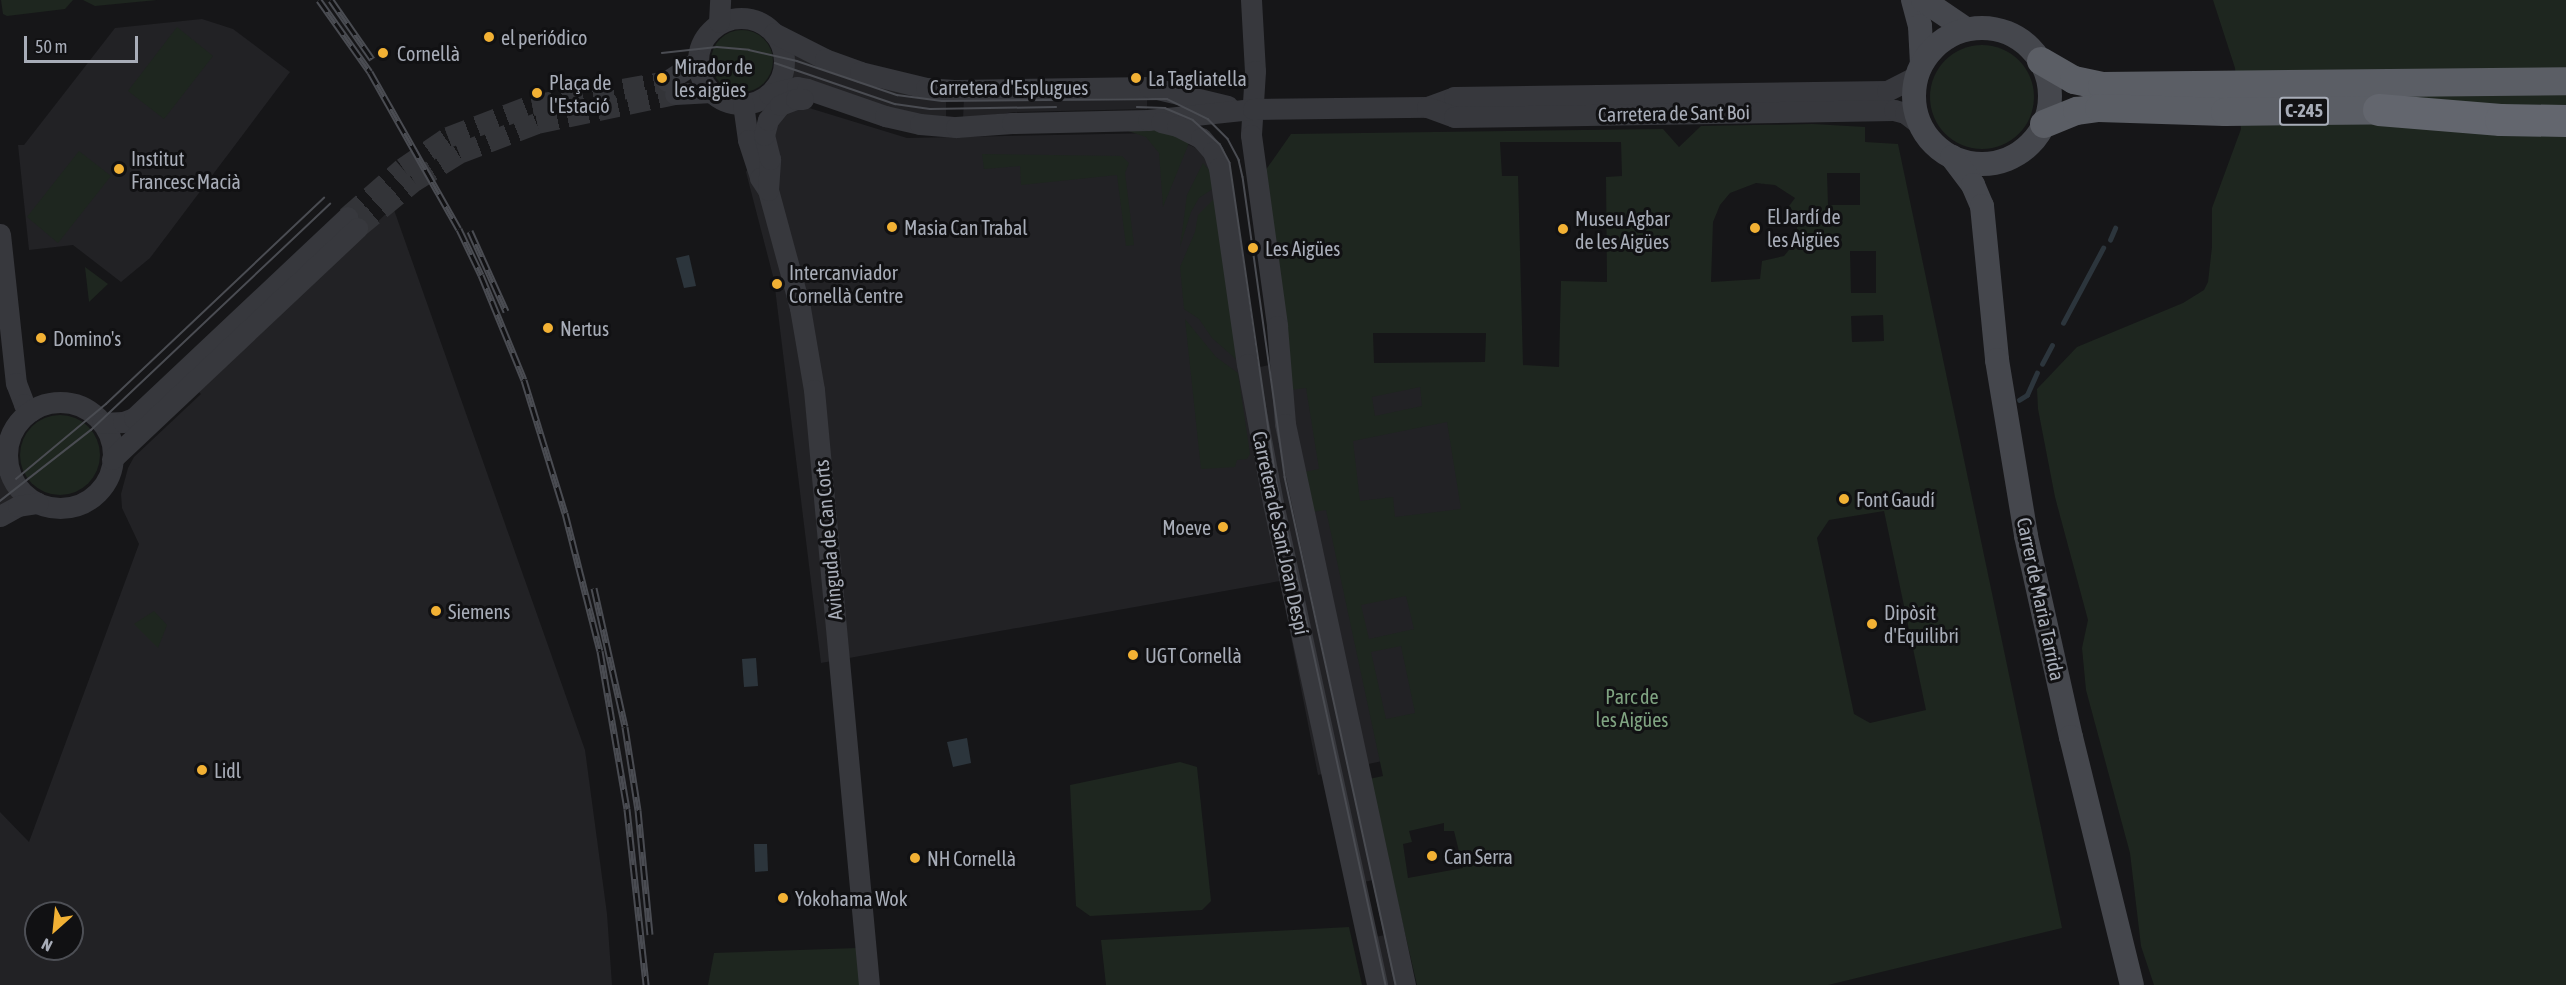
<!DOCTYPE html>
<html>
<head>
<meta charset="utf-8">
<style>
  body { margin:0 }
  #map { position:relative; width:2566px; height:985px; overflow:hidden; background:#161618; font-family:"Asap Condensed",sans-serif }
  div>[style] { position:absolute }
  .built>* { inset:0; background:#222225 }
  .green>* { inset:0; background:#1e261f }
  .round { border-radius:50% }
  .water>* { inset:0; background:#2c353c }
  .stream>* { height:4.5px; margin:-2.25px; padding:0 2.25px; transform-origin:2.25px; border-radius:2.25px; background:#2c353c }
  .tertiary-tunnel>* { height:21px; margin-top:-10.5px; transform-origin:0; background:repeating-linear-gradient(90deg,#333438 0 21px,transparent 0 31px) }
  .tertiary>* { height:21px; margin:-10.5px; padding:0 10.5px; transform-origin:10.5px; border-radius:10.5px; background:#37383d }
  .tertiary>.ring { margin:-10.5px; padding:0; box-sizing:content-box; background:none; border:21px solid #37383d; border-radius:50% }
  .secondary>* { height:24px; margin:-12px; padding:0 12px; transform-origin:12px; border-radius:12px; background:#45474d }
  .secondary>.ring { margin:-12px; padding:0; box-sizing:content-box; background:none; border:24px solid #45474d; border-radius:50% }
  .trunk>* { height:28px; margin:-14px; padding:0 14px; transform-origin:14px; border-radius:14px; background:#5b5e65 }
  .motorway>* { height:32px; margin:-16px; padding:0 16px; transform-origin:16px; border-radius:16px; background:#63666e }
  .tram>* { height:1.5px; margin:-0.75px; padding:0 0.75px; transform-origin:0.75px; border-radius:0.75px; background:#4a4c52 }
  .rail>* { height:7px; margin-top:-3.5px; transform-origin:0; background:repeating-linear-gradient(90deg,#111113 0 14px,#4a4c52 0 28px); box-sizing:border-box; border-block:2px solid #4a4c52 }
  .dots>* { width:16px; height:16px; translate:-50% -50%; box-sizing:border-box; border:3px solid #111113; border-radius:50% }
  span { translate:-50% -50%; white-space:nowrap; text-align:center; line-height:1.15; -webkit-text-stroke:6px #111113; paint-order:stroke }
  .shield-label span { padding:2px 4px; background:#111113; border:2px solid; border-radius:4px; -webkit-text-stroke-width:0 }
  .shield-label { font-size:18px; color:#a8adb8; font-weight:700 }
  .poi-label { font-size:20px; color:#a8adb8 }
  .left { translate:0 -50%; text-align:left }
  .right { translate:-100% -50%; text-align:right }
  .street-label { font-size:20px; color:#a8adb8 }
  .park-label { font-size:20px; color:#7fa381 }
  .north { position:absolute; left:24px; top:901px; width:60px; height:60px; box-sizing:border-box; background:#111113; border:2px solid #4d4f55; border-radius:50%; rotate:207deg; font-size:16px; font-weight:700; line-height:24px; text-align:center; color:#a8adb8 }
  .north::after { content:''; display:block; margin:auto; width:21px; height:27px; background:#f2b134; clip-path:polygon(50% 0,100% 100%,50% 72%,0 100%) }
  .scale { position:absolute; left:24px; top:36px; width:114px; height:27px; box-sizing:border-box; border:3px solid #a8adb8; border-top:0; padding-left:8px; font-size:18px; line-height:21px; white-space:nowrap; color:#a8adb8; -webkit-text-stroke:4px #111113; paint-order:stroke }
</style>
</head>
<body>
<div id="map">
  <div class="built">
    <div style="clip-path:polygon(202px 19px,233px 29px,290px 72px,150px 258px,121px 282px,73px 245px,29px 250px,18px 145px,24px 145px,115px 28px)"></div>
    <div style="clip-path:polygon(792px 51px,946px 98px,946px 119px,912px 115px,789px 82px,794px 66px)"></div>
    <div style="clip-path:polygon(1147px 95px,1147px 109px,1015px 112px,963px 119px,964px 97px)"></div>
    <div style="clip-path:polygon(806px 107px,907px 138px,1158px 133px,1202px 150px,1212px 161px,1251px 369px,1269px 365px,1272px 380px,1524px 383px,1492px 738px,1354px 767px,1378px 879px,1359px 883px,1335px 771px,1318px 775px,1280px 581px,821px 663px,774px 280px,746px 172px,783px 109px)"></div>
    <div style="clip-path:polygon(evenodd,393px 207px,585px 750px,607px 914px,612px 985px,0 985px,0 812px,29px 842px,139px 544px,122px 508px,121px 494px,128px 468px,134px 457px,201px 394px,199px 392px,393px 207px,36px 913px,72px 913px,72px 949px,36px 949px,36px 913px)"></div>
    <div style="clip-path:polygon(1px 476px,16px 499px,0 508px,0 477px)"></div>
    <div style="clip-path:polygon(1389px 934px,1400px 985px,1381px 985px,1371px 938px)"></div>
  </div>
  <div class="green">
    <div style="clip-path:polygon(1px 0,73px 0,65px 9px,7px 16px,3px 14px)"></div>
    <div style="clip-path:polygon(83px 0,157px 0,95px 6px)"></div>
    <div style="clip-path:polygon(2213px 0,2566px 0,2566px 985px,2154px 985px,2141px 946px,2130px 853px,2086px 690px,2082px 648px,2088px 620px,2055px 497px,2038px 409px,2037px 389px,2077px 347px,2183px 303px,2204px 290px,2208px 282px,2212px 247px,2212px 208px,2241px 129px,2235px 68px)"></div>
    <div style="clip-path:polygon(177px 27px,213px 56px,164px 119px,128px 91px)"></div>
    <div class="round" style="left:711px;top:30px;width:62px;height:62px"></div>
    <div class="round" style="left:1930px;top:45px;width:104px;height:104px"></div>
    <div style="clip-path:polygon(evenodd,1813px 124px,1865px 127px,1865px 142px,1898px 144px,2062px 928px,1828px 985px,1417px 985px,1369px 779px,1383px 776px,1326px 510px,1312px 512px,1304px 472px,1319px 469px,1306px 388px,1291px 390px,1265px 171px,1291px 134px,1663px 129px,1679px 147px,1701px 126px,1813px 124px,1500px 142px,1621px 142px,1622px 176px,1606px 177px,1607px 282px,1561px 281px,1559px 367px,1523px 365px,1518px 176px,1502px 176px,1500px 142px,1813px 124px,1827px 173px,1860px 173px,1860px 205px,1828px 205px,1827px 173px,1813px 124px,1756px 183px,1775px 185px,1795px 198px,1789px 206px,1797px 217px,1797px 235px,1793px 245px,1784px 256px,1762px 261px,1760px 279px,1711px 282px,1713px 222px,1720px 205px,1730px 193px,1756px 183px,1813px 124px,1850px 251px,1876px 251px,1876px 293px,1851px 293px,1850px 251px,1813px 124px,1883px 315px,1884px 341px,1852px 342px,1851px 316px,1883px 315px,1813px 124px,1373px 333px,1486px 333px,1485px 362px,1374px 363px,1373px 333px,1813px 124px,1420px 387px,1422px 406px,1375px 416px,1372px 397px,1420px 387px,1813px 124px,1447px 422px,1461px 509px,1395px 517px,1393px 497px,1360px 501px,1353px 441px,1447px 422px,1813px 124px,1884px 511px,1926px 710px,1870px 723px,1854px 714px,1817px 538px,1829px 520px,1884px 511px,1813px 124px,1406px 596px,1414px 629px,1369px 639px,1361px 605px,1406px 596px,1813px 124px,1401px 646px,1415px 713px,1386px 719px,1371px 652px,1401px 646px,1813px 124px,1444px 823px,1444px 831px,1454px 831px,1463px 868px,1408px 878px,1403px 844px,1412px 842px,1409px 831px,1444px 823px)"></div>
    <div style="clip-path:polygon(1158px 128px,1189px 143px,1163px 207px,1159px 153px,1146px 137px,1125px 130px)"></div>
    <div style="clip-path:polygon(79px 151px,111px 176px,58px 243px,27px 217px)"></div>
    <div style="clip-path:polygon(982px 154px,1122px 156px,1129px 163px,1125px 173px,1134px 245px,1126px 246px,1117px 175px,1021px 185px,1020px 166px,984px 169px)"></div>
    <div style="clip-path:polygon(1203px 163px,1211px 172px,1214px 188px,1199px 198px,1191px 212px,1180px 247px,1187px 195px)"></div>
    <div style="clip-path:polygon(1215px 198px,1238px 361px,1212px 338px,1199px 319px,1184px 309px,1180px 267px,1195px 232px,1198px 215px)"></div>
    <div style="clip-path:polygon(85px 267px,108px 284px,89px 302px)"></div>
    <div style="clip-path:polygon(1185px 319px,1216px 357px,1238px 373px,1250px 454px,1247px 459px,1237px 460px,1235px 467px,1201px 469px)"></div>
    <div class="round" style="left:20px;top:415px;width:80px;height:80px"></div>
    <div style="clip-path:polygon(154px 611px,167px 625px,158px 648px,134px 624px)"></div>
    <div style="clip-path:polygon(1180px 762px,1197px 767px,1211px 901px,1202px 910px,1090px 916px,1076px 906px,1070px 785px)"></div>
    <div style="clip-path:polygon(1349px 927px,1362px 985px,1106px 985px,1101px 940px)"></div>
    <div style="clip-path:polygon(858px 948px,863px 985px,708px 985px,714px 953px)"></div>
  </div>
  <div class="water">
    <div style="clip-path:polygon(689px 255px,696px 286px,684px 288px,676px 258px)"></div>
    <div style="clip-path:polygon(756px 658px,758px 686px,744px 687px,742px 659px)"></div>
    <div style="clip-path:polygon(967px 738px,971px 763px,953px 767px,947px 742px)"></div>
    <div style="clip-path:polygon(754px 844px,767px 844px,768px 871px,755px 872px)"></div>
  </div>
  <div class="stream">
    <div style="left:2110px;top:240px;width:13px;rotate:-67deg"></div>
    <div style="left:2063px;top:323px;width:85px;rotate:-61.9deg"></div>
    <div style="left:2042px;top:364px;width:21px;rotate:-62deg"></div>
    <div style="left:2019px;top:400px;width:9px;rotate:-32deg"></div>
    <div style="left:2027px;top:395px;width:24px;rotate:-66deg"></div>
  </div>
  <div class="tertiary-tunnel">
    <div style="left:347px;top:217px;width:74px;rotate:-41.2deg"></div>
    <div style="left:403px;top:168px;width:55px;rotate:-34.6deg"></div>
    <div style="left:448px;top:137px;width:90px;rotate:-20.9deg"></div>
    <div style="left:532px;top:105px;width:137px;rotate:-10.1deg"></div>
    <div style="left:357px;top:228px;width:74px;rotate:-39.5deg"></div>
    <div style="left:414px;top:181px;width:53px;rotate:-31.9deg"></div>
    <div style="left:459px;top:153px;width:84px;rotate:-21deg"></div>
    <div style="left:537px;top:123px;width:141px;rotate:-11.9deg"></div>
  </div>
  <div class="tertiary">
    <div style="left:1251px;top:0;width:71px;rotate:86.8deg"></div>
    <div style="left:1255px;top:71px;width:64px;rotate:93.6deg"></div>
    <div style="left:1251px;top:135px;width:193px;rotate:82.2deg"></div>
    <div style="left:1277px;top:326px;width:98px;rotate:85.3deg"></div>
    <div style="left:1285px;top:424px;width:574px;rotate:77.93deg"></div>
    <div class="ring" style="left:698px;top:18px;width:65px;height:65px"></div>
    <div style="left:719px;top:22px;width:22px;rotate:-87deg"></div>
    <div style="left:774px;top:33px;width:57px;rotate:27deg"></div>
    <div style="left:825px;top:59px;width:37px;rotate:20deg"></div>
    <div style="left:860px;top:72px;width:68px;rotate:13.6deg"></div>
    <div style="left:926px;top:88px;width:31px;rotate:4deg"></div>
    <div style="left:957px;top:90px;width:192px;rotate:-0.9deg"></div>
    <div style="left:1149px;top:87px;width:81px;rotate:13.5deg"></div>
    <div style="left:667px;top:81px;width:37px;rotate:-33deg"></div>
    <div style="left:675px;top:94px;width:37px;rotate:-3deg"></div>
    <div style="left:769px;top:94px;width:29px;rotate:-14deg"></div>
    <div style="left:797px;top:87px;width:10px;rotate:11deg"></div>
    <div style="left:807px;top:89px;width:83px;rotate:19.1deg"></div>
    <div style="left:885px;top:116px;width:36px;rotate:13deg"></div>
    <div style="left:920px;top:124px;width:36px;rotate:5deg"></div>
    <div style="left:956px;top:127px;width:56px;rotate:-4.1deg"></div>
    <div style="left:1012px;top:123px;width:136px;rotate:-1.3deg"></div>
    <div style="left:1148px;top:120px;width:106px;rotate:-6deg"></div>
    <div style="left:1253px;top:109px;width:174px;rotate:-0.7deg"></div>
    <div style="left:1427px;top:107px;width:29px;rotate:-20deg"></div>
    <div style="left:1454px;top:97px;width:433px;rotate:-0.8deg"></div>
    <div style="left:1887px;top:91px;width:33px;rotate:-27deg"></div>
    <div style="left:743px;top:104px;width:36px;rotate:82deg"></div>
    <div style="left:748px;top:140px;width:40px;rotate:72deg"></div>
    <div style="left:760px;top:178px;width:14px;rotate:56deg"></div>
    <div style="left:768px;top:190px;width:122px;rotate:74.8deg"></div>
    <div style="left:800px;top:308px;width:83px;rotate:80.3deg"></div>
    <div style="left:814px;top:390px;width:598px;rotate:84.72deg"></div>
    <div style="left:1427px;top:107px;width:29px;rotate:20deg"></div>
    <div style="left:1454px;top:117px;width:440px;rotate:-0.9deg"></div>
    <div style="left:1894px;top:110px;width:11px;rotate:15deg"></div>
    <div style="left:1905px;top:113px;width:18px;rotate:38deg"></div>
    <div style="left:1161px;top:122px;width:16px;rotate:14deg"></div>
    <div style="left:1177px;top:126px;width:27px;rotate:27deg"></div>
    <div style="left:1201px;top:138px;width:18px;rotate:49deg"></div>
    <div style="left:1213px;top:152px;width:17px;rotate:69deg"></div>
    <div style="left:1219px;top:168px;width:198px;rotate:81.9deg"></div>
    <div style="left:1247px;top:364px;width:141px;rotate:79.4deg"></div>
    <div style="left:1273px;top:503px;width:493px;rotate:77.8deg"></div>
    <div style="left:768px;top:190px;width:31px;rotate:-86deg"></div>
    <div style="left:770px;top:159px;width:25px;rotate:-104deg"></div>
    <div style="left:764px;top:135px;width:16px;rotate:-75deg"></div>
    <div style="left:768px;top:120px;width:19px;rotate:-51deg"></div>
    <div style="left:780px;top:105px;width:17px;rotate:-21deg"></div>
    <div style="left:796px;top:99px;width:7px"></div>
    <div style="left:0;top:234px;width:150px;rotate:83.9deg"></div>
    <div style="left:16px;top:383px;width:22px;rotate:69deg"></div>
    <div style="left:24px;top:404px;width:10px;rotate:45deg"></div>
    <div class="ring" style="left:7px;top:402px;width:85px;height:85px"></div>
    <div style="left:102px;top:423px;width:21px;rotate:-3deg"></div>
    <div style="left:123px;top:422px;width:12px;rotate:-20deg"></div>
    <div style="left:134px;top:418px;width:293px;rotate:-43.3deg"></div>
    <div style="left:112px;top:459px;width:337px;rotate:-43.3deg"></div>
    <div style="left:0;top:516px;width:21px;rotate:-29deg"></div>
    <div style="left:18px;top:506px;width:20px;rotate:-9deg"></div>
  </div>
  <div class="secondary">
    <div style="left:1913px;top:0;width:27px;rotate:75deg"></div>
    <div style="left:1920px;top:26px;width:37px;rotate:87deg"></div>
    <div style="left:1923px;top:0;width:52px;rotate:34deg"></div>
    <div class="ring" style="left:1914px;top:28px;width:112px;height:112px"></div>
    <div style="left:1952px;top:157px;width:35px;rotate:53deg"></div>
    <div style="left:1973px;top:185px;width:23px;rotate:67deg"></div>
    <div style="left:1982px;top:206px;width:155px;rotate:84.4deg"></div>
    <div style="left:1997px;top:360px;width:178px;rotate:80.6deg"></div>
    <div style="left:2026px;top:536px;width:206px;rotate:77.4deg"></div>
    <div style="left:2071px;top:737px;width:255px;rotate:76.2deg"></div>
  </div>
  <div class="trunk">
    <div style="left:2041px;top:61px;width:38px;rotate:30deg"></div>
    <div style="left:2074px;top:80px;width:29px;rotate:12deg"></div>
    <div style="left:2102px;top:86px;width:464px;rotate:-0.6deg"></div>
    <div style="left:2044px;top:124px;width:35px;rotate:-22deg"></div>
    <div style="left:2077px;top:111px;width:22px;rotate:-8deg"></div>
    <div style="left:2099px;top:108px;width:126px;rotate:1.8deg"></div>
    <div style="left:2225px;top:112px;width:177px;rotate:-0.6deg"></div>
  </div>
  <div class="motorway">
    <div style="left:2379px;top:110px;width:122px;rotate:4.7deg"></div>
    <div style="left:2501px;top:120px;width:65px;rotate:0.9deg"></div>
  </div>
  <div class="tram">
    <div style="left:662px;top:53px;width:55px;rotate:-6.2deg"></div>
    <div style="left:717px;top:47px;width:32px;rotate:5deg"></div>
    <div style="left:749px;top:50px;width:49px;rotate:12.9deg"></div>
    <div style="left:797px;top:61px;width:106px;rotate:18.8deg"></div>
    <div style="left:897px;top:95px;width:45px;rotate:7.6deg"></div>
    <div style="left:942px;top:101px;width:225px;rotate:-0.5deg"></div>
    <div style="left:1167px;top:99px;width:46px;rotate:26deg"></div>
    <div style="left:1208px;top:119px;width:28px;rotate:45deg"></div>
    <div style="left:1228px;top:139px;width:24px;rotate:62deg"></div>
    <div style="left:1239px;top:160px;width:17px;rotate:77deg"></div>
    <div style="left:1243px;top:177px;width:303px;rotate:82deg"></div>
    <div style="left:1285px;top:477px;width:520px;rotate:77.67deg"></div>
    <div style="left:775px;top:63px;width:127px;rotate:18.9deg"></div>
    <div style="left:895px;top:104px;width:35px;rotate:8deg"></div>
    <div style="left:930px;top:109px;width:126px;rotate:-0.9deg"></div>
    <div style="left:1137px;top:107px;width:28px;rotate:2deg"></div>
    <div style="left:1165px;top:108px;width:30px;rotate:23deg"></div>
    <div style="left:1193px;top:120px;width:36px;rotate:42deg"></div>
    <div style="left:1220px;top:144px;width:21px;rotate:62deg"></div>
    <div style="left:1230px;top:163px;width:319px;rotate:81.7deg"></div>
    <div style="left:1276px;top:479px;width:518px;rotate:77.74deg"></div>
    <div style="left:16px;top:479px;width:117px;rotate:-39.8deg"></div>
    <div style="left:106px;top:404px;width:300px;rotate:-43.4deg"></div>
    <div style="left:0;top:501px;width:115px;rotate:-38deg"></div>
    <div style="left:91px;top:430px;width:329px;rotate:-43.4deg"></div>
  </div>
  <div class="rail">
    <div style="left:319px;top:0;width:88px;rotate:54.7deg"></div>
    <div style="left:370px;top:72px;width:180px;rotate:60.5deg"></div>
    <div style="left:459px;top:229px;width:51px;rotate:64.4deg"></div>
    <div style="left:481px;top:275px;width:113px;rotate:67.7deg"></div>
    <div style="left:524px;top:380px;width:139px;rotate:72.9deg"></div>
    <div style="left:565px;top:513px;width:142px;rotate:75.8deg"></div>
    <div style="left:600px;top:651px;width:160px;rotate:80.3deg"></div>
    <div style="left:627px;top:809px;width:177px;rotate:83.8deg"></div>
    <div style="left:331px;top:0;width:72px;rotate:55.2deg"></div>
    <div style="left:470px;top:231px;width:88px;rotate:65.8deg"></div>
    <div style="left:594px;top:588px;width:142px;rotate:77.4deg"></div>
    <div style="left:625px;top:727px;width:84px;rotate:81.1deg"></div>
    <div style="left:638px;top:810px;width:125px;rotate:84.5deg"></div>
  </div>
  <div class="dots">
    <div style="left:489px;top:37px;background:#f2b134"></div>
    <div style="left:383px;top:53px;background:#f2b134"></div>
    <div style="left:662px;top:78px;background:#f2b134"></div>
    <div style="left:1136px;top:78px;background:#f2b134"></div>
    <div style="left:537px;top:93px;background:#f2b134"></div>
    <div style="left:119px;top:169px;background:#f2b134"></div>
    <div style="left:892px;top:227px;background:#f2b134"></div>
    <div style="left:1755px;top:228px;background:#f2b134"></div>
    <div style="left:1563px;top:229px;background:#f2b134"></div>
    <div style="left:1253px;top:248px;background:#f2b134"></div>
    <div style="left:777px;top:284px;background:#f2b134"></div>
    <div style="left:548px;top:328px;background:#f2b134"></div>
    <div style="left:41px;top:338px;background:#f2b134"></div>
    <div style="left:1844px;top:499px;background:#f2b134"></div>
    <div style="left:1223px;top:527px;background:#f2b134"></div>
    <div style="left:436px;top:611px;background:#f2b134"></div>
    <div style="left:1872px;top:624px;background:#f2b134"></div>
    <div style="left:1133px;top:655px;background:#f2b134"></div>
    <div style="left:202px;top:770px;background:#f2b134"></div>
    <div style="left:1432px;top:856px;background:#f2b134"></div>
    <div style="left:915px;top:858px;background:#f2b134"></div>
    <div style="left:783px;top:898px;background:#f2b134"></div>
  </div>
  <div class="shield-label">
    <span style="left:2304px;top:111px">C-245</span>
  </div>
  <div class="poi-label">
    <span class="left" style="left:501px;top:37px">el periódico</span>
    <span class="left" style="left:397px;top:53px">Cornellà</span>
    <span class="left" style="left:674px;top:78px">Mirador de<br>les aigües</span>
    <span class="left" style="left:1148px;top:78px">La Tagliatella</span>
    <span class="left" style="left:549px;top:94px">Plaça de<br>l'Estació</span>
    <span class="left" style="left:131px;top:170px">Institut<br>Francesc Macià</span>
    <span class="left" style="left:1767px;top:228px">El Jardí de<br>les Aigües</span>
    <span class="left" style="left:1575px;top:230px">Museu Agbar<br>de les Aigües</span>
    <span class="left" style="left:904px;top:227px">Masia Can Trabal</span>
    <span class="left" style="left:1265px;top:248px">Les Aigües</span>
    <span class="left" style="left:789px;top:284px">Intercanviador<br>Cornellà Centre</span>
    <span class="left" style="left:560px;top:328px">Nertus</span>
    <span class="left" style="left:53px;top:338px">Domino's</span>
    <span class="left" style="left:1856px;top:499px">Font Gaudí</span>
    <span class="right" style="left:1211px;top:527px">Moeve</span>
    <span class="left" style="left:448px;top:611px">Siemens</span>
    <span class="left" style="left:1884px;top:624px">Dipòsit<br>d'Equilibri</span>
    <span class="left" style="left:1145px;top:655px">UGT Cornellà</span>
    <span class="left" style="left:214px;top:770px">Lidl</span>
    <span class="left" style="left:1444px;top:856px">Can Serra</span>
    <span class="left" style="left:927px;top:858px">NH Cornellà</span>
    <span class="left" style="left:795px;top:898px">Yokohama Wok</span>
  </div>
  <div class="street-label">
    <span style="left:1009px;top:87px">Carretera d'Esplugues</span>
    <span style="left:1674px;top:113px;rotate:-1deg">Carretera de Sant Boi</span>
    <span style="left:1281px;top:533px;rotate:78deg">Carretera de Sant Joan Despí</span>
    <span style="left:828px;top:540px;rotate:-95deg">Avinguda de Can Corts</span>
    <span style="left:2041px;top:599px;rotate:78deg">Carrer de Maria Tarrida</span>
  </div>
  <div class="park-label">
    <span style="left:1632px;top:708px">Parc de<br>les Aigües</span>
  </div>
  <div class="north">N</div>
  <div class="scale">50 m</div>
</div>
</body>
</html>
